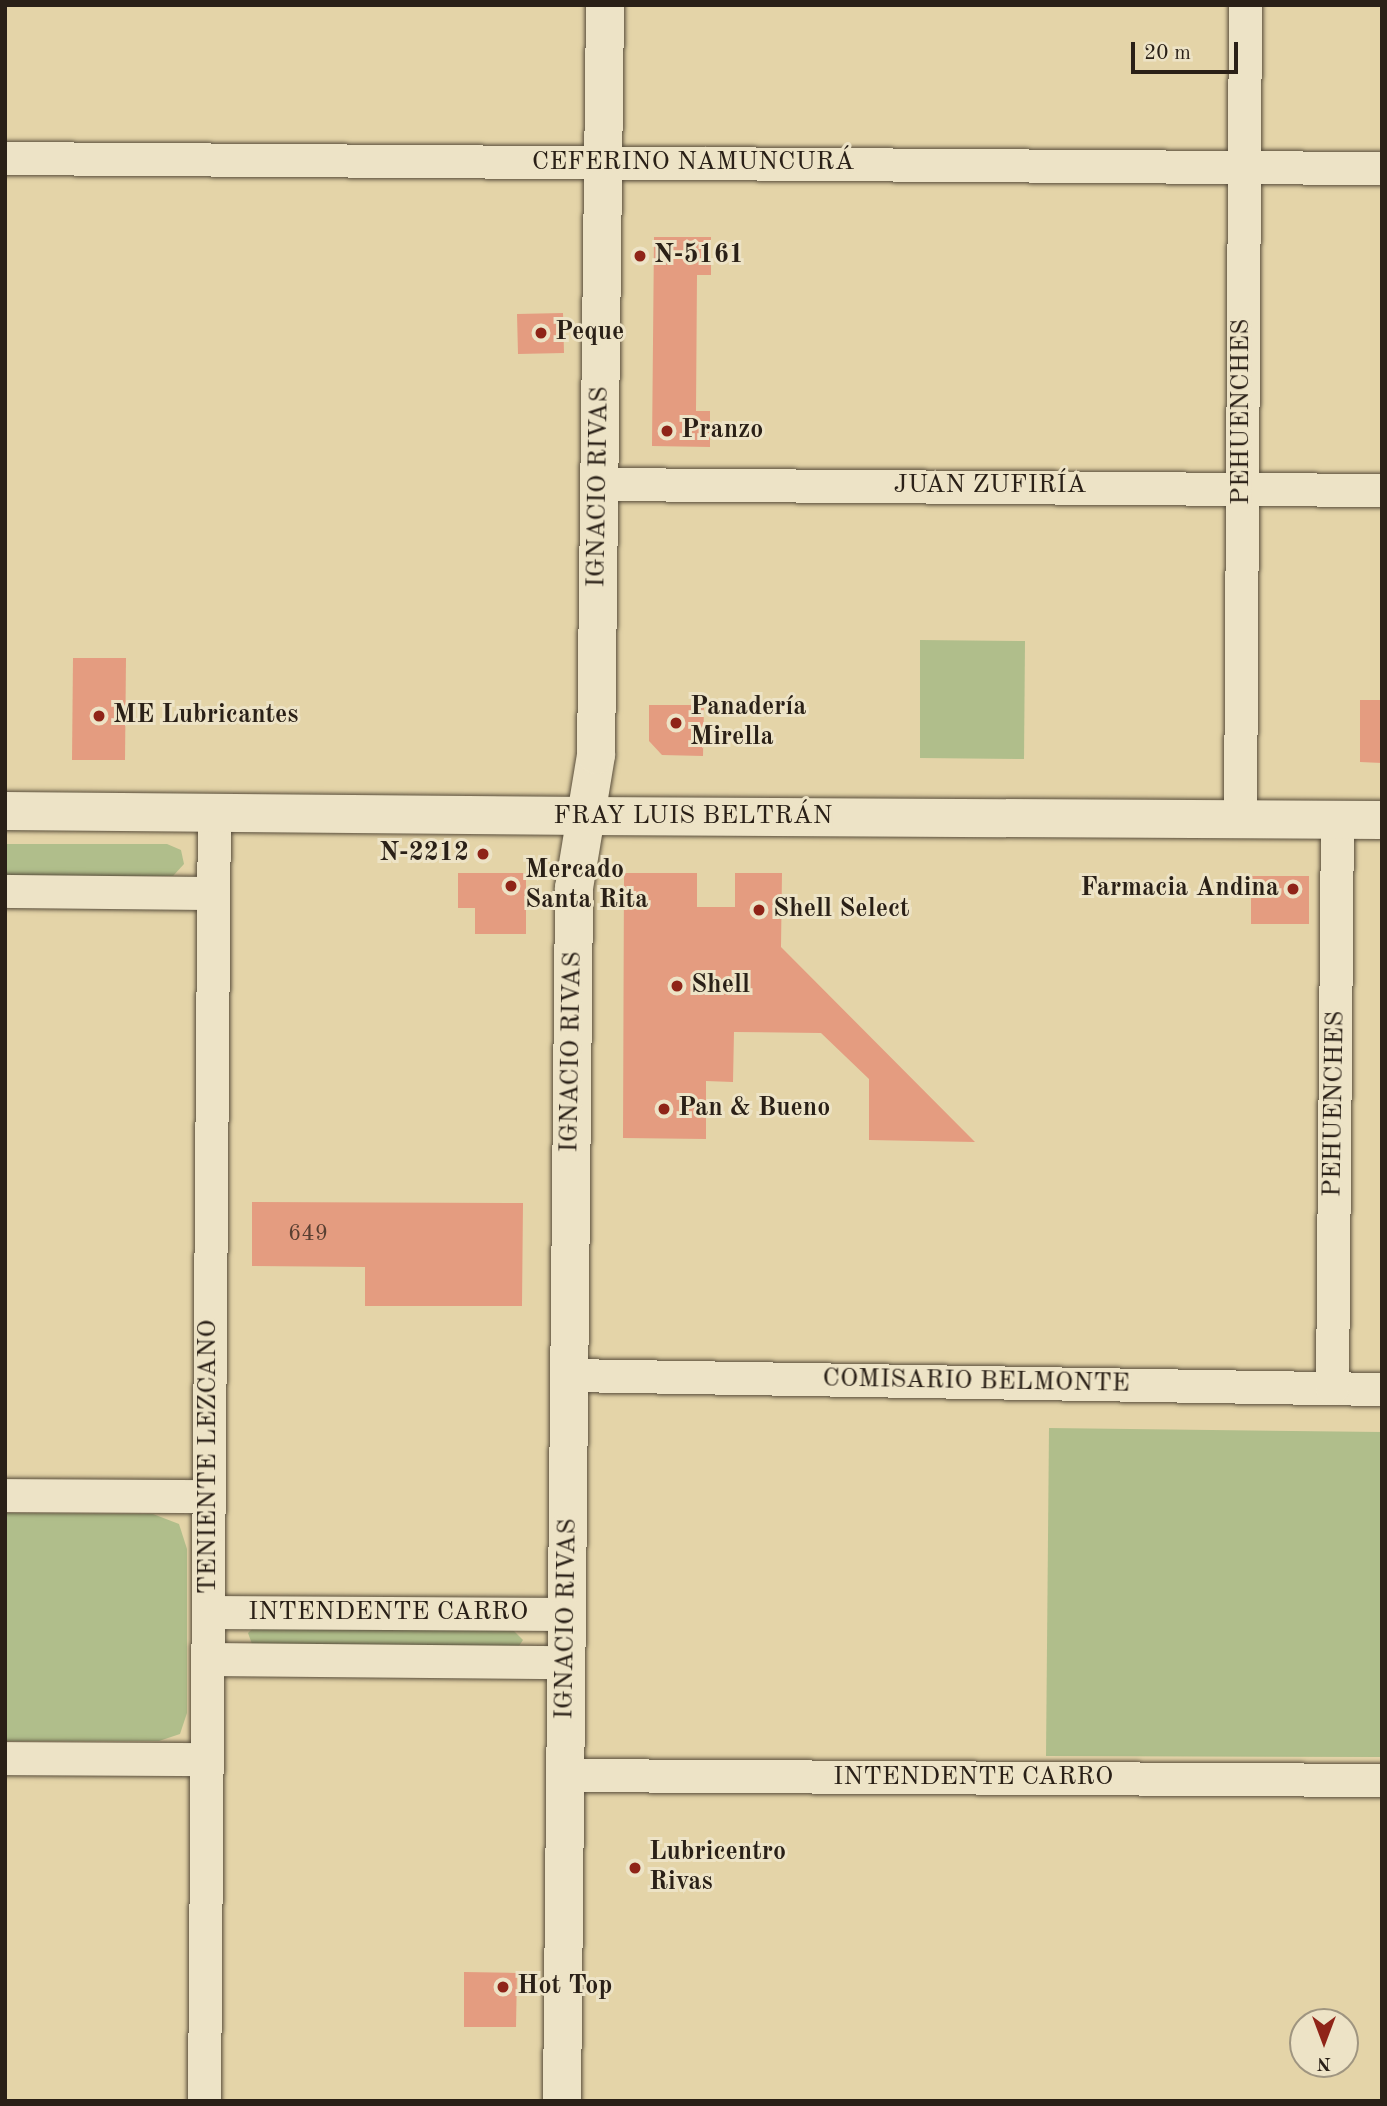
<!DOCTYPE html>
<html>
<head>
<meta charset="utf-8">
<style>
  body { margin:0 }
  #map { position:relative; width:1387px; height:2106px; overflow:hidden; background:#e4d4a8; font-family:"Old Standard TT",serif }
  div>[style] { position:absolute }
  .green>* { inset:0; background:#b0be8b }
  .building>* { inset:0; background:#e49c80 }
  .roads { filter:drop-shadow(0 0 2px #584d3b) drop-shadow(0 0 2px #584d3b) }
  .minor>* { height:33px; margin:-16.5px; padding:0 16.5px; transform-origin:16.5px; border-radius:16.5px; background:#ede3c6 }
  .tertiary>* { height:38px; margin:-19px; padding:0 19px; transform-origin:19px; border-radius:19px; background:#ede3c6 }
  .secondary>* { height:38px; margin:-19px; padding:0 19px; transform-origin:19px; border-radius:19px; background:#ede3c6 }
  .dots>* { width:19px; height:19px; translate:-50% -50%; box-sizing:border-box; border:4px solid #ede3c6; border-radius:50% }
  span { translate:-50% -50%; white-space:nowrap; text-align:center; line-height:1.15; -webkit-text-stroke:6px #ede3c6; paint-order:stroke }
  .number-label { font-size:23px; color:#583f31 }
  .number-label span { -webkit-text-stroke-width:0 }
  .street-label { font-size:26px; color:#2a2017 }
  .poi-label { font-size:26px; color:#2a2017; font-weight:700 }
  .left { translate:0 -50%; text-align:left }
  .right { translate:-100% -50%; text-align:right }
  .frame { position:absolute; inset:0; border:7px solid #2a2017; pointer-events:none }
  .north { position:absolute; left:1289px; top:2008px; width:70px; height:70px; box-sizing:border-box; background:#ede3c6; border:2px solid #9f9580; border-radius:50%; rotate:180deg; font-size:19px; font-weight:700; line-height:28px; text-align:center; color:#2a2017 }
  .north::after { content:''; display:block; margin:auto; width:24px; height:32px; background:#8f2418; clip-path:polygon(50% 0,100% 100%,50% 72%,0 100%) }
  .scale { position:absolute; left:1131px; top:42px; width:107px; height:32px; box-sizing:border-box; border:4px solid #2a2017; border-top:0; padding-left:9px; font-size:21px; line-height:24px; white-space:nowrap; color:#2a2017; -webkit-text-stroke:5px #ede3c6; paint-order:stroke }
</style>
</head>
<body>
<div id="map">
  <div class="green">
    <div style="clip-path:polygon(920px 640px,1025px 641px,1024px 759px,920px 758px)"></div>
    <div style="clip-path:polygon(5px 844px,167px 844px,181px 850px,184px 864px,173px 876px,5px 877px)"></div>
    <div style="clip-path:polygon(1049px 1428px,1382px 1432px,1382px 1757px,1046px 1756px)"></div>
    <div style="clip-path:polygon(5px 1513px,153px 1514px,179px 1524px,187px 1549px,187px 1713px,180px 1734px,159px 1741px,5px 1741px)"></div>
    <div style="clip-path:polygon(252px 1629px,513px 1630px,523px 1640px,519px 1646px,252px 1644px,248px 1633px)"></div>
  </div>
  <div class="building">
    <div style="clip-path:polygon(654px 237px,711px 237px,711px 275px,697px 275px,696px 411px,710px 411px,710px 447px,652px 446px)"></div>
    <div style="clip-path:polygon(563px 313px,564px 353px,518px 354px,517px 314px)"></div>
    <div style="clip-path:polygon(73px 658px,126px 658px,125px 760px,72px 760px)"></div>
    <div style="clip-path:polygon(1360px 700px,1382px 700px,1382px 763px,1360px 762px)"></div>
    <div style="clip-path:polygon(649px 705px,704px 705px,703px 756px,662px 755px,649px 741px)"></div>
    <div style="clip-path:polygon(458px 873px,526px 873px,526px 934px,475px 934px,475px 908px,458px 908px)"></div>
    <div style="clip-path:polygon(624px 873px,697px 873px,697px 907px,735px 907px,735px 873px,782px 873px,781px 947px,975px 1142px,869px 1140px,869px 1079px,821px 1033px,734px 1032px,733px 1082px,706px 1081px,706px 1139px,623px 1138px)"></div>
    <div style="clip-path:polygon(1251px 876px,1309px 876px,1309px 924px,1251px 924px)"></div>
    <div style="clip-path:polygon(252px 1202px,523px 1203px,522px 1306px,365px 1306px,365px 1267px,252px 1266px)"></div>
    <div style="clip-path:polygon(464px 1972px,517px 1973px,516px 2027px,464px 2027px)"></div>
  </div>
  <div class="roads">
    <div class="minor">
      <div style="left:5px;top:158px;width:1377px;rotate:0.42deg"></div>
      <div style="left:599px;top:484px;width:783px;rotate:0.44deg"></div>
      <div style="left:1240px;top:819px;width:814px;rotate:-89.65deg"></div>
      <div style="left:5px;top:891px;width:208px;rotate:0.6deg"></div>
      <div style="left:569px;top:1375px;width:813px;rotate:0.99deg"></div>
      <div style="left:1332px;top:1388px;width:569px;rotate:-89.5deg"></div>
      <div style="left:5px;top:1495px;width:204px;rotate:0.3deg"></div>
      <div style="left:208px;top:1612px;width:359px;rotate:0.3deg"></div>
      <div style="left:208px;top:1659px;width:359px;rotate:0.5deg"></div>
      <div style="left:5px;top:1758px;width:202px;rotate:0.3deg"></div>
      <div style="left:565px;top:1775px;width:817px;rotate:0.35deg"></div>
      <div style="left:204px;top:2101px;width:1288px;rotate:-89.56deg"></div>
    </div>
    <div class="tertiary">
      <div style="left:5px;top:811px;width:582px;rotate:0.49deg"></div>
    </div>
    <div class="secondary">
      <div style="left:587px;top:816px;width:795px;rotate:0.29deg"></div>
      <div style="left:562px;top:2101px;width:1213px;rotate:-89.43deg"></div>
      <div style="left:574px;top:888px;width:135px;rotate:-80.6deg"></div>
      <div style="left:596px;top:755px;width:750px;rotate:-89.31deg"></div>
    </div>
  </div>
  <div class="dots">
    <div style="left:640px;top:256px;background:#8f2418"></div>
    <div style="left:541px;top:333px;background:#8f2418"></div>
    <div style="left:667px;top:431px;background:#8f2418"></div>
    <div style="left:99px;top:716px;background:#8f2418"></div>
    <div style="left:676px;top:723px;background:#8f2418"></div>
    <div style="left:483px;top:854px;background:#8f2418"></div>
    <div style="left:511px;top:886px;background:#8f2418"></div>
    <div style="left:1293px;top:889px;background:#8f2418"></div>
    <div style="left:759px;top:910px;background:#8f2418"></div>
    <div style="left:677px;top:986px;background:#8f2418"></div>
    <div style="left:664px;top:1109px;background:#8f2418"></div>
    <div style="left:635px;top:1868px;background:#8f2418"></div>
    <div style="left:503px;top:1987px;background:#8f2418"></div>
  </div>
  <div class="number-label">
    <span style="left:308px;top:1234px">649</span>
  </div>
  <div class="street-label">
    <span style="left:693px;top:163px">CEFERINO NAMUNCURÁ</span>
    <span style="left:1242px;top:412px;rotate:-90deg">PEHUENCHES</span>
    <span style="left:990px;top:486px">JUAN ZUFIRÍA</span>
    <span style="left:599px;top:487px;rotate:-89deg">IGNACIO RIVAS</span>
    <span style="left:693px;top:817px">FRAY LUIS BELTRÁN</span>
    <span style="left:572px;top:1052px;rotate:-89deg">IGNACIO RIVAS</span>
    <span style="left:1335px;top:1104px;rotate:-89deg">PEHUENCHES</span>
    <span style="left:976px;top:1382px;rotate:1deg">COMISARIO BELMONTE</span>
    <span style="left:209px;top:1457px;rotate:-90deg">TENIENTE LEZCANO</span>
    <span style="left:388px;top:1613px">INTENDENTE CARRO</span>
    <span style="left:567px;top:1619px;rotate:-89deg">IGNACIO RIVAS</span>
    <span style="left:973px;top:1778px">INTENDENTE CARRO</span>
  </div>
  <div class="poi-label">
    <span class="left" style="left:654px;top:256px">N-5161</span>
    <span class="left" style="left:555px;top:333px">Peque</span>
    <span class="left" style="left:681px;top:431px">Pranzo</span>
    <span class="left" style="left:690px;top:723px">Panadería<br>Mirella</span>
    <span class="left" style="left:113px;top:716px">ME Lubricantes</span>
    <span class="right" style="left:469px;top:854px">N-2212</span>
    <span class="left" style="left:525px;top:886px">Mercado<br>Santa Rita</span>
    <span class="right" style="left:1279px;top:889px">Farmacia Andina</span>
    <span class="left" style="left:773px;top:910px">Shell Select</span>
    <span class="left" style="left:691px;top:986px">Shell</span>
    <span class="left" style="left:678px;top:1109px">Pan &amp; Bueno</span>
    <span class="left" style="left:649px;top:1868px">Lubricentro<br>Rivas</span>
    <span class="left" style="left:517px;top:1987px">Hot Top</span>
  </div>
  <div class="frame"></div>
  <div class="north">N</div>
  <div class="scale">20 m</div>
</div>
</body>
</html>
